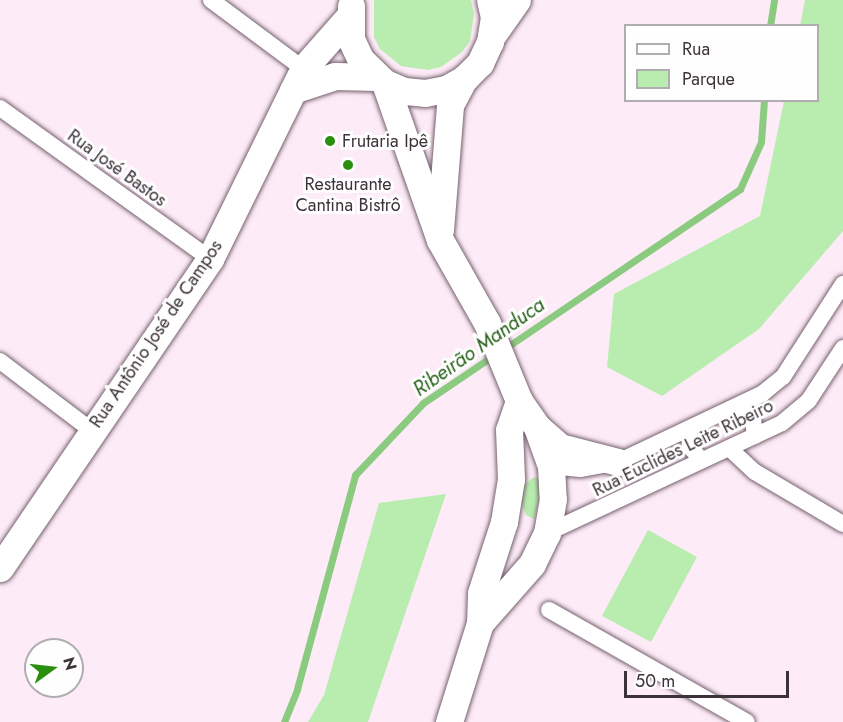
<!DOCTYPE html>
<html>
<head>
<meta charset="utf-8">
<style>
  body { margin:0 }
  #map { position:relative; width:843px; height:722px; overflow:hidden; background:#fdebf7; font-family:Jost,sans-serif }
  div>[style] { position:absolute }
  .green>* { inset:0; background:#b9ecaf }
  .stream>* { height:7px; margin:-3.5px; padding:0 3.5px; transform-origin:3.5px; border-radius:3.5px; background:#8bcb7f }
  .roads { filter:drop-shadow(0 0 2px #75616f) drop-shadow(0 0 2px #75616f) }
  .minor>* { height:16px; margin:-8px; padding:0 8px; transform-origin:8px; border-radius:8px; background:#fff }
  .primary>* { height:27px; margin:-13.5px; padding:0 13.5px; transform-origin:13.5px; border-radius:13.5px; background:#fff }
  .dots>* { width:16px; height:16px; translate:-50% -50%; box-sizing:border-box; border:3px solid #fefefe; border-radius:50% }
  span { translate:-50% -50%; white-space:nowrap; text-align:center; line-height:1.15; -webkit-text-stroke:6px #fefefe; paint-order:stroke }
  .poi-label { font-size:18px; color:#3c333a }
  .left { translate:0 -50%; text-align:left }
  .street-label { font-size:18px; color:#3c333a }
  .water-label { font-size:20px; color:#225f15; font-style:italic }
  .legend { position:absolute; left:624px; top:24px; width:195px; height:78px; box-sizing:border-box; background:#fefefe; border:2px solid #b0adb0; margin:0; padding:8px 10px; list-style:none; font-size:18px; color:#3c333a }
  .legend li { display:flex; align-items:center; gap:12px; height:30px }
  .legend b { width:30px; border:2px solid #b0adb0 }
  .north { position:absolute; left:24px; top:638px; width:60px; height:60px; box-sizing:border-box; background:#fefefe; border:2px solid #b0adb0; border-radius:50%; rotate:75deg; font-size:16px; font-weight:700; line-height:24px; text-align:center; color:#3c333a }
  .north::after { content:''; display:block; margin:auto; width:21px; height:27px; background:#2a8f0c; clip-path:polygon(50% 0,100% 100%,50% 72%,0 100%) }
  .scale { position:absolute; left:624px; top:671px; width:165px; height:27px; box-sizing:border-box; border:3px solid #3c333a; border-top:0; padding-left:8px; font-size:18px; line-height:21px; white-space:nowrap; color:#3c333a; -webkit-text-stroke:4px #fefefe; paint-order:stroke }
</style>
</head>
<body>
<div id="map">
  <div class="green">
    <div style="clip-path:polygon(374px 0,471px 0,474px 14px,470px 41px,462px 52px,441px 67px,428px 70px,401px 66px,380px 49px,374px 37px)"></div>
    <div style="clip-path:polygon(805px 0,843px 0,843px 231px,759px 329px,662px 396px,607px 367px,614px 294px,760px 216px,784px 101px,818px 100px,818px 26px,800px 25px)"></div>
    <div style="clip-path:polygon(534px 477px,544px 481px,534px 519px,526px 515px,521px 503px,525px 484px)"></div>
    <div style="clip-path:polygon(446px 494px,368px 722px,308px 722px,324px 695px,379px 503px)"></div>
    <div style="clip-path:polygon(648px 530px,697px 557px,651px 642px,602px 616px)"></div>
  </div>
  <div class="stream">
    <div style="left:770px;top:26px;width:26px;rotate:-81deg"></div>
    <div style="left:504px;top:349px;width:285px;rotate:-34.1deg"></div>
    <div style="left:740px;top:189px;width:51px;rotate:-65.9deg"></div>
    <div style="left:761px;top:142px;width:42px;rotate:-85.9deg"></div>
    <div style="left:284px;top:722px;width:35px;rotate:-68deg"></div>
    <div style="left:297px;top:689px;width:222px;rotate:-74.8deg"></div>
    <div style="left:355px;top:475px;width:99px;rotate:-46.6deg"></div>
    <div style="left:423px;top:403px;width:86px;rotate:-34.1deg"></div>
  </div>
  <div class="roads">
    <div class="minor">
      <div style="left:211px;top:0;width:122px;rotate:36.7deg"></div>
      <div style="left:0;top:108px;width:259px;rotate:35.7deg"></div>
      <div style="left:0;top:361px;width:114px;rotate:37.2deg"></div>
      <div style="left:739px;top:405px;width:19px;rotate:43deg"></div>
      <div style="left:753px;top:418px;width:18px;rotate:84deg"></div>
      <div style="left:689px;top:429px;width:18px;rotate:87deg"></div>
      <div style="left:690px;top:447px;width:18px;rotate:49deg"></div>
      <div style="left:729px;top:448px;width:35px;rotate:43deg"></div>
      <div style="left:755px;top:472px;width:102px;rotate:30.6deg"></div>
      <div style="left:551px;top:466px;width:29px;rotate:6deg"></div>
      <div style="left:580px;top:469px;width:39px;rotate:-10deg"></div>
      <div style="left:618px;top:462px;width:161px;rotate:-25.4deg"></div>
      <div style="left:763px;top:393px;width:26px;rotate:-39deg"></div>
      <div style="left:783px;top:377px;width:111px;rotate:-57.2deg"></div>
      <div style="left:547px;top:533px;width:259px;rotate:-25.1deg"></div>
      <div style="left:782px;top:423px;width:35px;rotate:-40deg"></div>
      <div style="left:809px;top:400px;width:62px;rotate:-56.8deg"></div>
      <div style="left:549px;top:610px;width:227px;rotate:29.5deg"></div>
    </div>
    <div class="primary">
      <div style="left:351px;top:6px;width:33px;rotate:90deg"></div>
      <div style="left:351px;top:39px;width:23px;rotate:65deg"></div>
      <div style="left:361px;top:60px;width:33px;rotate:44deg"></div>
      <div style="left:385px;top:83px;width:21px;rotate:23deg"></div>
      <div style="left:404px;top:91px;width:21px;rotate:5deg"></div>
      <div style="left:425px;top:93px;width:21px;rotate:-11deg"></div>
      <div style="left:446px;top:89px;width:21px;rotate:-29deg"></div>
      <div style="left:464px;top:79px;width:23px;rotate:-45deg"></div>
      <div style="left:480px;top:63px;width:23px;rotate:-65deg"></div>
      <div style="left:490px;top:42px;width:25px;rotate:-81deg"></div>
      <div style="left:494px;top:17px;width:17px;rotate:-103deg"></div>
      <div style="left:491px;top:37px;width:45px;rotate:-54.9deg"></div>
      <div style="left:385px;top:83px;width:166px;rotate:70.7deg"></div>
      <div style="left:440px;top:240px;width:95px;rotate:60.5deg"></div>
      <div style="left:487px;top:323px;width:84px;rotate:67.7deg"></div>
      <div style="left:519px;top:401px;width:32px;rotate:55deg"></div>
      <div style="left:537px;top:427px;width:41px;rotate:70.3deg"></div>
      <div style="left:551px;top:466px;width:33px;rotate:87deg"></div>
      <div style="left:553px;top:499px;width:35px;rotate:100deg"></div>
      <div style="left:547px;top:533px;width:34px;rotate:116deg"></div>
      <div style="left:532px;top:564px;width:79px;rotate:131.4deg"></div>
      <div style="left:293px;top:90px;width:44px;rotate:-18.4deg"></div>
      <div style="left:335px;top:76px;width:41px;rotate:1.4deg"></div>
      <div style="left:440px;top:230px;width:125px;rotate:-85.4deg"></div>
      <div style="left:450px;top:105px;width:30px;rotate:-62deg"></div>
      <div style="left:537px;top:427px;width:30px;rotate:41deg"></div>
      <div style="left:560px;top:447px;width:60px;rotate:14.5deg"></div>
      <div style="left:0;top:568px;width:374px;rotate:-55.8deg"></div>
      <div style="left:210px;top:259px;width:213px;rotate:-63.8deg"></div>
      <div style="left:304px;top:68px;width:68px;rotate:-48.6deg"></div>
      <div style="left:449px;top:722px;width:104px;rotate:-72.6deg"></div>
      <div style="left:480px;top:623px;width:30px;rotate:-88deg"></div>
      <div style="left:481px;top:593px;width:75px;rotate:-72.1deg"></div>
      <div style="left:504px;top:522px;width:44px;rotate:-80.8deg"></div>
      <div style="left:511px;top:479px;width:49px;rotate:-92.3deg"></div>
      <div style="left:509px;top:430px;width:31px;rotate:-71deg"></div>
    </div>
  </div>
  <div class="dots">
    <div style="left:330px;top:141px;background:#2a8f0c"></div>
    <div style="left:348px;top:165px;background:#2a8f0c"></div>
  </div>
  <div class="poi-label">
    <span class="left" style="left:342px;top:141px">Frutaria Ipê</span>
    <span style="left:348px;top:195px">Restaurante<br>Cantina Bistrô</span>
  </div>
  <div class="street-label">
    <span style="left:117px;top:168px;rotate:36deg">Rua José Bastos</span>
    <span style="left:156px;top:334px;rotate:-56deg">Rua Antônio José de Campos</span>
    <span style="left:683px;top:448px;rotate:-26deg">Rua Euclides Leite Ribeiro</span>
  </div>
  <div class="water-label">
    <span style="left:479px;top:347px;rotate:-35deg">Ribeirão Manduca</span>
  </div>
  <ul class="legend">
  <li><b style="height:8px;background:#fff"></b>Rua</li>
  <li><b style="height:16px;background:#b9ecaf"></b>Parque</li>
  </ul>
  <div class="north">N</div>
  <div class="scale">50 m</div>
</div>
</body>
</html>
